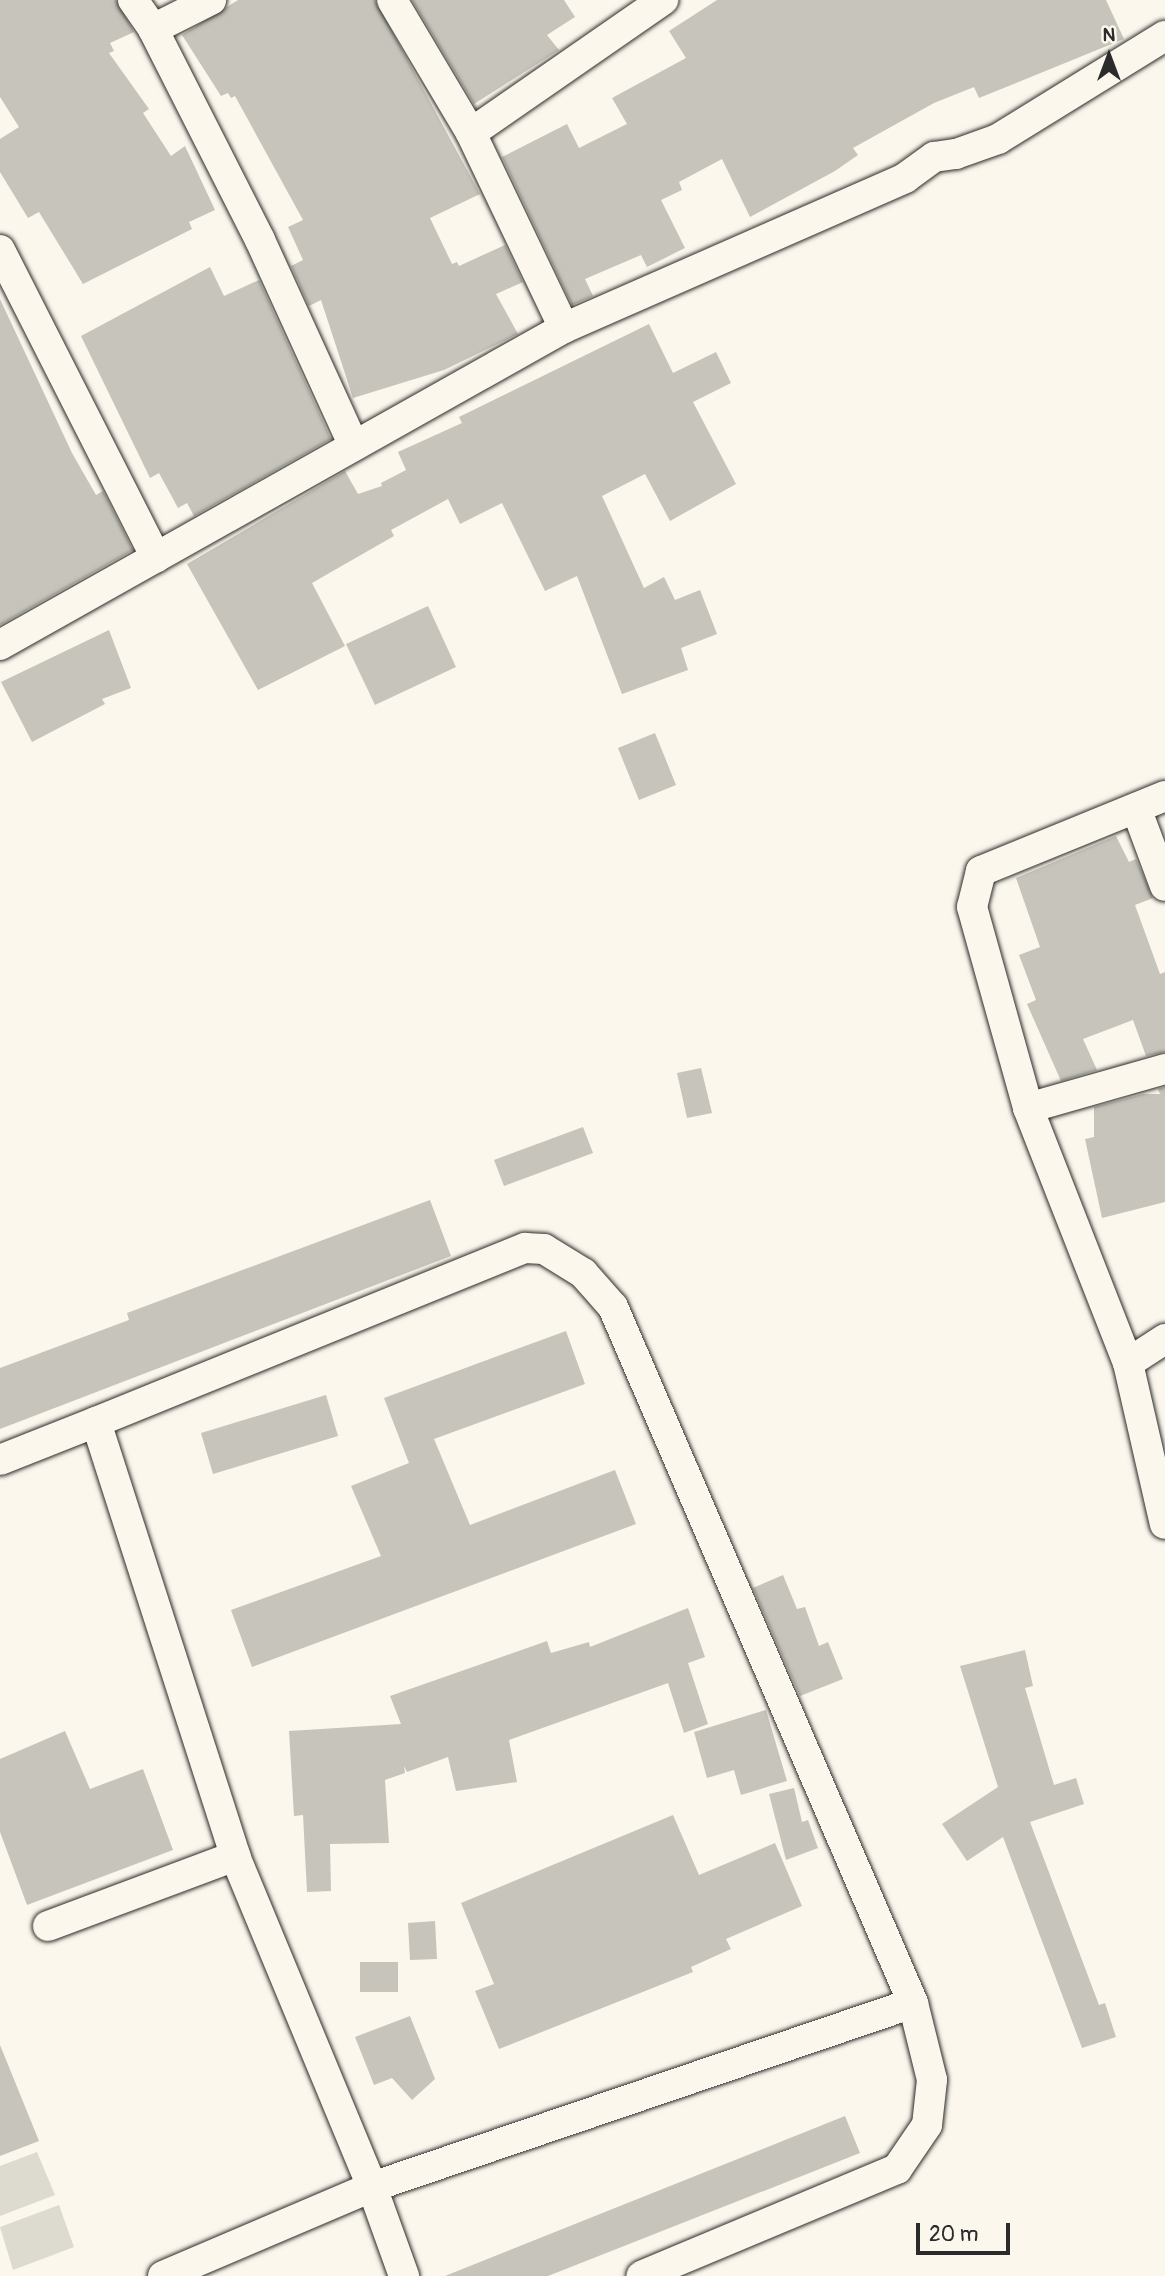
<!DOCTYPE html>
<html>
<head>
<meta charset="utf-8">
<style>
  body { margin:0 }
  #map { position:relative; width:1165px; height:2276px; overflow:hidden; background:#fbf7ec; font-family:Pangolin,sans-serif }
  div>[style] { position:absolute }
  .green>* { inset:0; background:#dddad0 }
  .building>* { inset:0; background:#c7c4bc }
  .roads { filter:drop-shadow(0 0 2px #2b2b2b) drop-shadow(0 0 2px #2b2b2b) }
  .minor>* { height:30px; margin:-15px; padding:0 15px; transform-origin:15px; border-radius:15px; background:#fbf7ec }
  span { translate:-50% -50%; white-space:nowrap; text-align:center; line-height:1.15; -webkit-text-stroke:7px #fbf7ec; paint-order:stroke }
  .north { position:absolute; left:1074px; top:21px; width:70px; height:70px; -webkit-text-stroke:5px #fbf7ec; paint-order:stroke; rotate:0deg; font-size:19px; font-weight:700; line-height:28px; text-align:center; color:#2b2b2b }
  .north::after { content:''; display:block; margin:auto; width:24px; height:32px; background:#2b2b2b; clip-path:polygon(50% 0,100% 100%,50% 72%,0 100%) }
  .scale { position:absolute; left:916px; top:2223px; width:94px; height:32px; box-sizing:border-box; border:4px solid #2b2b2b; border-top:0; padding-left:9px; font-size:21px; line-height:24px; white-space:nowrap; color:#2b2b2b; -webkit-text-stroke:5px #fbf7ec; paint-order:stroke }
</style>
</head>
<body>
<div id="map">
  <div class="green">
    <div style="clip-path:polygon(37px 2152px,55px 2195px,0 2216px,0 2166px)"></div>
    <div style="clip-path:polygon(59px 2205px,74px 2247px,13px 2270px,0 2227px)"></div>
  </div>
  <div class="building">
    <div style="clip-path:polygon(0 0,116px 0,134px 32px,110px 43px,114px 51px,109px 53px,149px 109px,143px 113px,171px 156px,185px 146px,215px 210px,189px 222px,192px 229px,83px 284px,39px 212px,28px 218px,0 172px,0 139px,19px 127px,0 97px)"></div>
    <div style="clip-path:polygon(238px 0,375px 0,480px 194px,430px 218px,452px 264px,457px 262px,459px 266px,505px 245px,523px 282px,496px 294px,518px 334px,444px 370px,353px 398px,321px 300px,309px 306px,291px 266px,303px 260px,288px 227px,303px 220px,235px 96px,231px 98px,228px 93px,221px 96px,182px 35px)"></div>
    <div style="clip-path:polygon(412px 0,564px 0,575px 17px,547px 35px,559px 50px,474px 104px)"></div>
    <div style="clip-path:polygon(717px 0,1106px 0,1124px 39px,979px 98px,974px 87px,934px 103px,853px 148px,858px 155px,835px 171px,750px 217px,722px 159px,679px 182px,682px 190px,661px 200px,685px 248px,647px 267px,641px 255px,585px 279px,593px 296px,572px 305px,502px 157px,567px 124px,579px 148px,627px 124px,612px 98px,686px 58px,669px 31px)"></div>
    <div style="clip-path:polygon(210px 267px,224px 296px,259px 280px,331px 439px,194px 516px,187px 503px,178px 508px,159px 473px,150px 478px,81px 336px)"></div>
    <div style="clip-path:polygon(0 299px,72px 453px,96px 495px,103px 491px,133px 550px,0 625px)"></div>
    <div style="clip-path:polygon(649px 324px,673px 373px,716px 352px,731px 383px,693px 402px,736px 484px,670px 521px,645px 474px,602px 496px,644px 588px,664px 577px,675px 600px,700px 590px,717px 634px,681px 648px,688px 670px,622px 694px,577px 576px,545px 591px,502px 503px,460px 524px,448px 499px,391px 530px,394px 536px,312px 583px,345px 646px,258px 690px,187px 564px,345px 471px,358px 494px,382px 486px,381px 483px,406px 470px,398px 452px,462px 423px,459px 417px)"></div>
    <div style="clip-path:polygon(428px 606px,456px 667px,375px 705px,346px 644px)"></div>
    <div style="clip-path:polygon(109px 630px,131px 688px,102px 699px,105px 704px,32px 742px,1px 682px)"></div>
    <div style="clip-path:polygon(655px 733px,676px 785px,639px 800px,618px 748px)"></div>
    <div style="clip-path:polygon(1116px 836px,1129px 862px,1136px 859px,1153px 898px,1135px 905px,1160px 974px,1165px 972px,1165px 1052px,1146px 1056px,1133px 1020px,1083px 1039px,1097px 1070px,1061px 1081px,1027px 1004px,1036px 1000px,1019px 955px,1040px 947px,1016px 878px)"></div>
    <div style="clip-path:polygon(701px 1068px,712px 1113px,687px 1118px,677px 1073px)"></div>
    <div style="clip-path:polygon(1165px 1087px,1165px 1202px,1102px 1218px,1085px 1139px,1094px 1137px,1094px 1107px,1143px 1094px,1160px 1094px,1158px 1089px)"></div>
    <div style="clip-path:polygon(583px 1127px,593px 1153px,504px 1186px,494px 1160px)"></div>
    <div style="clip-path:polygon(430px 1200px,451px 1256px,0 1429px,0 1368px,129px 1320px,127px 1313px)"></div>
    <div style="clip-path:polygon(566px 1331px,585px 1384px,434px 1439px,470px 1525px,615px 1470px,636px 1524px,252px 1667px,231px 1610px,381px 1556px,351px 1486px,409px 1463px,384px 1398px)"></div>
    <div style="clip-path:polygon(326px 1395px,338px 1436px,213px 1474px,201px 1433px)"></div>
    <div style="clip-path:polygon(783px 1575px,797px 1609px,805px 1607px,819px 1646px,828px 1642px,843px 1679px,800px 1696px,753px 1588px)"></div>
    <div style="clip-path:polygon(688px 1608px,705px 1657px,688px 1663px,708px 1724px,684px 1733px,668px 1683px,509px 1740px,517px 1782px,456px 1791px,448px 1757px,407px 1772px,404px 1766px,405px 1773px,385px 1780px,389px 1843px,330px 1844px,331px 1891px,307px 1892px,303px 1815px,294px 1816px,289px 1731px,401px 1724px,390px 1696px,547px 1641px,551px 1653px,589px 1642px,590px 1647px)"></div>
    <div style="clip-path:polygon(1025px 1650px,1033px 1686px,1025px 1688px,1054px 1785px,1076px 1778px,1084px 1804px,1030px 1822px,1099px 2005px,1105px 2003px,1116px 2037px,1082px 2048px,1003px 1837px,967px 1861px,942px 1824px,998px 1787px,960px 1666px)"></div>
    <div style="clip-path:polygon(766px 1710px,787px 1781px,741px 1795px,734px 1770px,707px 1778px,694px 1732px)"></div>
    <div style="clip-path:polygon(65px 1731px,90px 1789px,143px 1769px,173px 1850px,27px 1905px,0 1832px,0 1759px)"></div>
    <div style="clip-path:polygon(794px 1788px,802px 1822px,808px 1820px,818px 1848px,786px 1860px,769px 1794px)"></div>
    <div style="clip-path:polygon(673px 1815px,699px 1875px,775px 1843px,802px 1906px,726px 1939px,731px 1949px,691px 1967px,693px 1972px,499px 2049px,475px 1991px,494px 1984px,461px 1903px)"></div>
    <div style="clip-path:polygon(435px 1921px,437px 1959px,410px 1960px,408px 1923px)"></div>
    <div style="clip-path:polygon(360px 1962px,398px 1962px,398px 1992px,360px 1992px)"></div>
    <div style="clip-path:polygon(410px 2016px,435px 2079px,412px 2100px,392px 2078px,374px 2085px,355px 2037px)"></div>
    <div style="clip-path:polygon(0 2045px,39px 2141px,0 2156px)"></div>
    <div style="clip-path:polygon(845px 2116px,860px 2153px,548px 2276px,445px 2276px)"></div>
  </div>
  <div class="roads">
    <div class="minor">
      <div style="left:133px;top:0;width:35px;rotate:55deg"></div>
      <div style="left:153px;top:29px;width:237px;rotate:63.1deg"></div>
      <div style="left:260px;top:240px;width:226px;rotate:65.5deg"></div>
      <div style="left:392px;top:0;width:155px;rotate:59.3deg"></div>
      <div style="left:471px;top:133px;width:216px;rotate:64.5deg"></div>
      <div style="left:153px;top:29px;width:65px;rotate:-26.6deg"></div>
      <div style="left:471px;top:133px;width:234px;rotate:-34.7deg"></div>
      <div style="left:0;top:250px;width:345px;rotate:63.1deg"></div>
      <div style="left:0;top:645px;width:647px;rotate:-29.34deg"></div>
      <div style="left:564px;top:328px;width:373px;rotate:-23.7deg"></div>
      <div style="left:905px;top:178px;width:36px;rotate:-36deg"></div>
      <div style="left:934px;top:157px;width:22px;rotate:-8deg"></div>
      <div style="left:956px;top:154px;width:45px;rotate:-19.7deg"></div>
      <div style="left:998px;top:139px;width:196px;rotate:-31.7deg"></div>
      <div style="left:1165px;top:796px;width:199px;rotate:157.8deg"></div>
      <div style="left:981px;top:871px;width:37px;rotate:104deg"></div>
      <div style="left:972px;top:907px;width:209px;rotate:74.4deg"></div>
      <div style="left:1028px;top:1108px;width:274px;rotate:68.6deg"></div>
      <div style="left:1128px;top:1363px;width:165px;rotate:77.1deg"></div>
      <div style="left:1136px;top:808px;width:83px;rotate:69.6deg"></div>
      <div style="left:1028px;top:1108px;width:142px;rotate:-15.9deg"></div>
      <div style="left:1128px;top:1363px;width:44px;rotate:-33deg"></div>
      <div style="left:96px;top:1422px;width:463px;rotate:-22.1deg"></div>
      <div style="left:525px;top:1248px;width:19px;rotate:3deg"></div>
      <div style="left:544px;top:1249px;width:46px;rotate:31.6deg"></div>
      <div style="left:583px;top:1273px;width:45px;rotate:48.6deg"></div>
      <div style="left:613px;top:1307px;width:758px;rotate:66.68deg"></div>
      <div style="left:913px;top:2003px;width:79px;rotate:76.1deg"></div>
      <div style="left:932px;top:2080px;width:45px;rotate:96.3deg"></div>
      <div style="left:927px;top:2125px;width:53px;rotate:124.3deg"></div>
      <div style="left:897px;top:2169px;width:277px;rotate:157.3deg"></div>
      <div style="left:0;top:1460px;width:103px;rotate:-21.6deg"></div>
      <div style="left:96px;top:1422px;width:456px;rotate:72.2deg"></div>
      <div style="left:235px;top:1856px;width:358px;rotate:67.5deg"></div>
      <div style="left:372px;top:2187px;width:571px;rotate:-18.78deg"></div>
      <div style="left:48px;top:1926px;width:200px;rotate:-20.5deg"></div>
      <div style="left:163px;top:2276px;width:227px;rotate:-23.1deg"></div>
      <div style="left:372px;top:2187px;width:95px;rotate:70.2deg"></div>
    </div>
  </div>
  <div class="north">N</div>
  <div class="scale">20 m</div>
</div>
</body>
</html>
